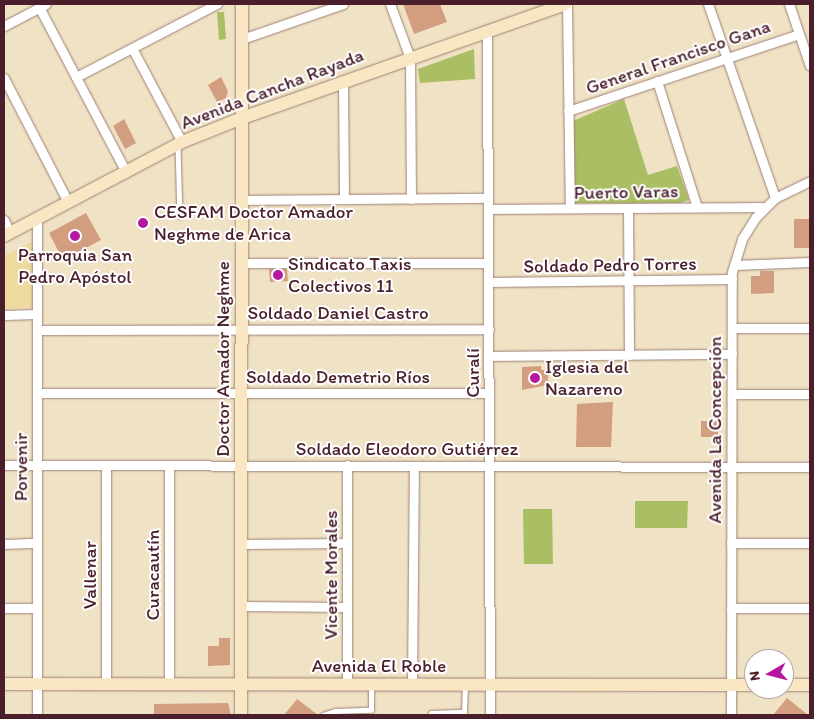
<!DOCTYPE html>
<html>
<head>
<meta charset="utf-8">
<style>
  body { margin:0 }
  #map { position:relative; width:814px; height:719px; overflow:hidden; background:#f0e2c4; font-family:Itim,sans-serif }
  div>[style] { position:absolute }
  .green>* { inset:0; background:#aabe63 }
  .sand>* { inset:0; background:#eeda9e }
  .building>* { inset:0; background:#d39e7f }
  .roads { filter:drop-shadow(0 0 1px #9d8078) drop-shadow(0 0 1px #9d8078) }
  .lane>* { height:4.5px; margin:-2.25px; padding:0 2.25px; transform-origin:2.25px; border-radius:2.25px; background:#fff }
  .street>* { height:9px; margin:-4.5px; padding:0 4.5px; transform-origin:4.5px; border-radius:4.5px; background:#fff }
  .secondary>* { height:12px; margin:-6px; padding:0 6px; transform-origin:6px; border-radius:6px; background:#f9e7c3 }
  .dots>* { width:14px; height:14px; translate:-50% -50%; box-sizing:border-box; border:2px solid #fff; border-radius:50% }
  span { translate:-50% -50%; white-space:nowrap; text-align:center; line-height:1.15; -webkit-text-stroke:4px #fff; paint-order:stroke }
  .street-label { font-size:19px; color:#4a1f2b }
  .poi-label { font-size:19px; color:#4a1f2b }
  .left { translate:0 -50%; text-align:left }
  .frame { position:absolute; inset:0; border:5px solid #4a1f2b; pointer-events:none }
  .north { position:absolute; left:744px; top:649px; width:50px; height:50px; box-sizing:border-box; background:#fff; border:1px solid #b7a5aa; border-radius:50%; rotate:262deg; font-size:14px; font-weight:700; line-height:20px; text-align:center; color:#4a1f2b }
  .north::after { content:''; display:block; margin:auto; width:18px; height:22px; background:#b5179e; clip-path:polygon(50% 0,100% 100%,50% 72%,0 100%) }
</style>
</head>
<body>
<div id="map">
  <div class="green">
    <div style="clip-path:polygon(217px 12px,224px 12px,226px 39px,219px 40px)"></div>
    <div style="clip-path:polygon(474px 49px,475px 79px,420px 83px,418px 69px)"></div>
    <div style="clip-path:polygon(624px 99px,648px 175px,677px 166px,689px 200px,680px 203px,574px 203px,573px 121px)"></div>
    <div style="clip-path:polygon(635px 501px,688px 501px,687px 528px,635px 528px)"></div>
    <div style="clip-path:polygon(523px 509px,552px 509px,553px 564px,524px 564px)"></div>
  </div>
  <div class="sand">
    <div style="clip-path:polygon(35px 240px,35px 307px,4px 309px,4px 256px)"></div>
  </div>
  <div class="building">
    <div style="clip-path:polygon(403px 4px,440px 4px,447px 22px,414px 34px)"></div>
    <div style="clip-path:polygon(221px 77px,228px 91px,226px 98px,217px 102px,208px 85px)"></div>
    <div style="clip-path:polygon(124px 119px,136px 143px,125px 149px,113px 126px)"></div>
    <div style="clip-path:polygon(86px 213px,101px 240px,63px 260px,49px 233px)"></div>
    <div style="clip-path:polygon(794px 219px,810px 219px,810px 248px,794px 248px)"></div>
    <div style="clip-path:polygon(269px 269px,287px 269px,288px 281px,270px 282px)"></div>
    <div style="clip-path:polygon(760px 271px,774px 271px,774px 293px,751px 294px,751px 276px,760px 276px)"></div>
    <div style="clip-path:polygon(541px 366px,541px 370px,548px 370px,548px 385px,522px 390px,522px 367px)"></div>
    <div style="clip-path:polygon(613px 402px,611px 447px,576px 447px,577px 404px)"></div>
    <div style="clip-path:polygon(701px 421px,718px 421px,718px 437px,701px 437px)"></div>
    <div style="clip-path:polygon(219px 638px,230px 638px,230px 665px,208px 666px,208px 646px,219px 646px)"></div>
    <div style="clip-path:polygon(787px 698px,808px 715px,773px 715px)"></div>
    <div style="clip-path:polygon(297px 699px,318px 715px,284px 715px)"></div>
    <div style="clip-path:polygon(228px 703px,231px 715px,154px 715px,154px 704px)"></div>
  </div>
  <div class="roads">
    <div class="lane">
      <div style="left:178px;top:146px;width:70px;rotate:88.4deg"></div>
      <div style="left:431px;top:713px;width:33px;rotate:-2deg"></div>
      <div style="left:464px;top:712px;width:26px;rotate:-88deg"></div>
      <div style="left:323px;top:715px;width:13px;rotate:-18deg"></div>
      <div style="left:335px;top:711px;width:36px;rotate:-2deg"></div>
      <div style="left:371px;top:710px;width:25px;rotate:-90deg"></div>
    </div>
    <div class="street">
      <div style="left:390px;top:4px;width:58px;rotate:69.7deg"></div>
      <div style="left:410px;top:58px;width:141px;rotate:89.6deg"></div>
      <div style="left:567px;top:4px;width:204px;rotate:89.2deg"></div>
      <div style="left:708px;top:4px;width:205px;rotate:70.9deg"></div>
      <div style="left:789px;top:4px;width:65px;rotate:71.3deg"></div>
      <div style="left:39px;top:7px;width:187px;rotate:62.2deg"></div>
      <div style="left:4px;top:26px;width:47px;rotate:-27.6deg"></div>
      <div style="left:487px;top:31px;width:684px;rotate:89.75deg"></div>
      <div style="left:242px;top:39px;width:107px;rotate:-19.1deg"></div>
      <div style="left:132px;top:48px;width:106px;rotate:62deg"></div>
      <div style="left:76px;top:77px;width:159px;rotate:-27.4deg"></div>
      <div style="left:4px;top:78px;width:140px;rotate:62.7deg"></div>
      <div style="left:657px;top:81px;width:132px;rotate:72.4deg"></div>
      <div style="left:343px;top:82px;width:117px;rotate:89.5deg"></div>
      <div style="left:568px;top:111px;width:243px;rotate:-18.4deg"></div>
      <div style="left:242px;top:200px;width:246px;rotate:-0.5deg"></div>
      <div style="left:628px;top:208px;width:147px;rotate:89.6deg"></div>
      <div style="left:488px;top:209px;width:277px;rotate:-0.4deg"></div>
      <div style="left:37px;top:219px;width:496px;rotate:90deg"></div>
      <div style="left:4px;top:220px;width:14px;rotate:65deg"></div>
      <div style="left:242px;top:263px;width:246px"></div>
      <div style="left:734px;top:265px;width:76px;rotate:-2.3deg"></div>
      <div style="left:489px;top:282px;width:243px;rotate:-0.7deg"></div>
      <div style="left:4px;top:315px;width:33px;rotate:-2deg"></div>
      <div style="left:732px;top:328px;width:78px"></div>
      <div style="left:37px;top:330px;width:452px;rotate:-0.1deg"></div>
      <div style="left:489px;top:356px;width:243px;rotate:-0.5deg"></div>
      <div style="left:37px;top:393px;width:452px"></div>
      <div style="left:732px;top:394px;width:78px"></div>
      <div style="left:4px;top:465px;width:806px;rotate:0.14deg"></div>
      <div style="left:106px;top:465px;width:219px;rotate:90deg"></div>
      <div style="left:347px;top:465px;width:219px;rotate:90deg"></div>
      <div style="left:731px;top:543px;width:79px"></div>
      <div style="left:4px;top:544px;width:33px;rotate:-2deg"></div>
      <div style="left:241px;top:544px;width:106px;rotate:-0.5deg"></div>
      <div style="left:241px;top:606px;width:106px;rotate:0.5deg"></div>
      <div style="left:4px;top:608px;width:33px"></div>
      <div style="left:731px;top:608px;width:79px"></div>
      <div style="left:169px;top:685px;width:220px;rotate:-90deg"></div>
      <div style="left:412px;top:685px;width:219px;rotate:-89.5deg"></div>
      <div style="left:731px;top:715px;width:443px;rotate:-89.9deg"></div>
      <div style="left:732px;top:272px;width:34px;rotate:-73deg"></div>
      <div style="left:742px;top:239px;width:26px;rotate:-58deg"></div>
      <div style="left:756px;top:217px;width:27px;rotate:-45deg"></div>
      <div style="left:775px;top:198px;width:39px;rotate:-26deg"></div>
    </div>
    <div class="secondary">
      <div style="left:4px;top:236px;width:201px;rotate:-27.8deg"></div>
      <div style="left:182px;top:142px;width:65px;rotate:-21.8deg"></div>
      <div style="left:242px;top:118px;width:343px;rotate:-19.4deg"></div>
      <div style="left:4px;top:684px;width:750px;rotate:0.08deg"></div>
      <div style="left:784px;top:685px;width:26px"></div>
      <div style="left:241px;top:715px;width:711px;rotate:-89.92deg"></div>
    </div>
  </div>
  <div class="dots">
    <div style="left:143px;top:223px;background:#b5179e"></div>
    <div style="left:75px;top:236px;background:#b5179e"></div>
    <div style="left:278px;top:275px;background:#b5179e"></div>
    <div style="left:535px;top:378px;background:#b5179e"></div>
  </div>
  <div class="street-label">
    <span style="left:678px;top:57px;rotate:-19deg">General Francisco Gana</span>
    <span style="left:272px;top:89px;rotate:-21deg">Avenida Cancha Rayada</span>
    <span style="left:626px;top:192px;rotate:-1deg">Puerto Varas</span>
    <span style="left:610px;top:265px;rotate:-1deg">Soldado Pedro Torres</span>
    <span style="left:338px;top:313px">Soldado Daniel Castro</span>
    <span style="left:223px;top:359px;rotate:-90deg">Doctor Amador Neghme</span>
    <span style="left:473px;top:373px;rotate:-90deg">Curalí</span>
    <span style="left:338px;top:377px">Soldado Demetrio Ríos</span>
    <span style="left:715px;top:430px;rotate:-90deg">Avenida La Concepción</span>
    <span style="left:407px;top:449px">Soldado Eleodoro Gutiérrez</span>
    <span style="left:21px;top:467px;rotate:-90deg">Porvenir</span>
    <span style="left:90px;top:575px;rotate:-90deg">Vallenar</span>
    <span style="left:153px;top:575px;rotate:-90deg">Curacautín</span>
    <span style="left:331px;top:575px;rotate:-90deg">Vicente Morales</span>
    <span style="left:379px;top:666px">Avenida El Roble</span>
  </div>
  <div class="poi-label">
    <span class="left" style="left:154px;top:223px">CESFAM Doctor Amador<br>Neghme de Arica</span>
    <span style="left:75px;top:266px">Parroquia San<br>Pedro Apóstol</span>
    <span class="left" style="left:288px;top:275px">Sindicato Taxis<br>Colectivos 11</span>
    <span class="left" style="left:545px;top:378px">Iglesia del<br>Nazareno</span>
  </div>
  <div class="frame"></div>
  <div class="north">N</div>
</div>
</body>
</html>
